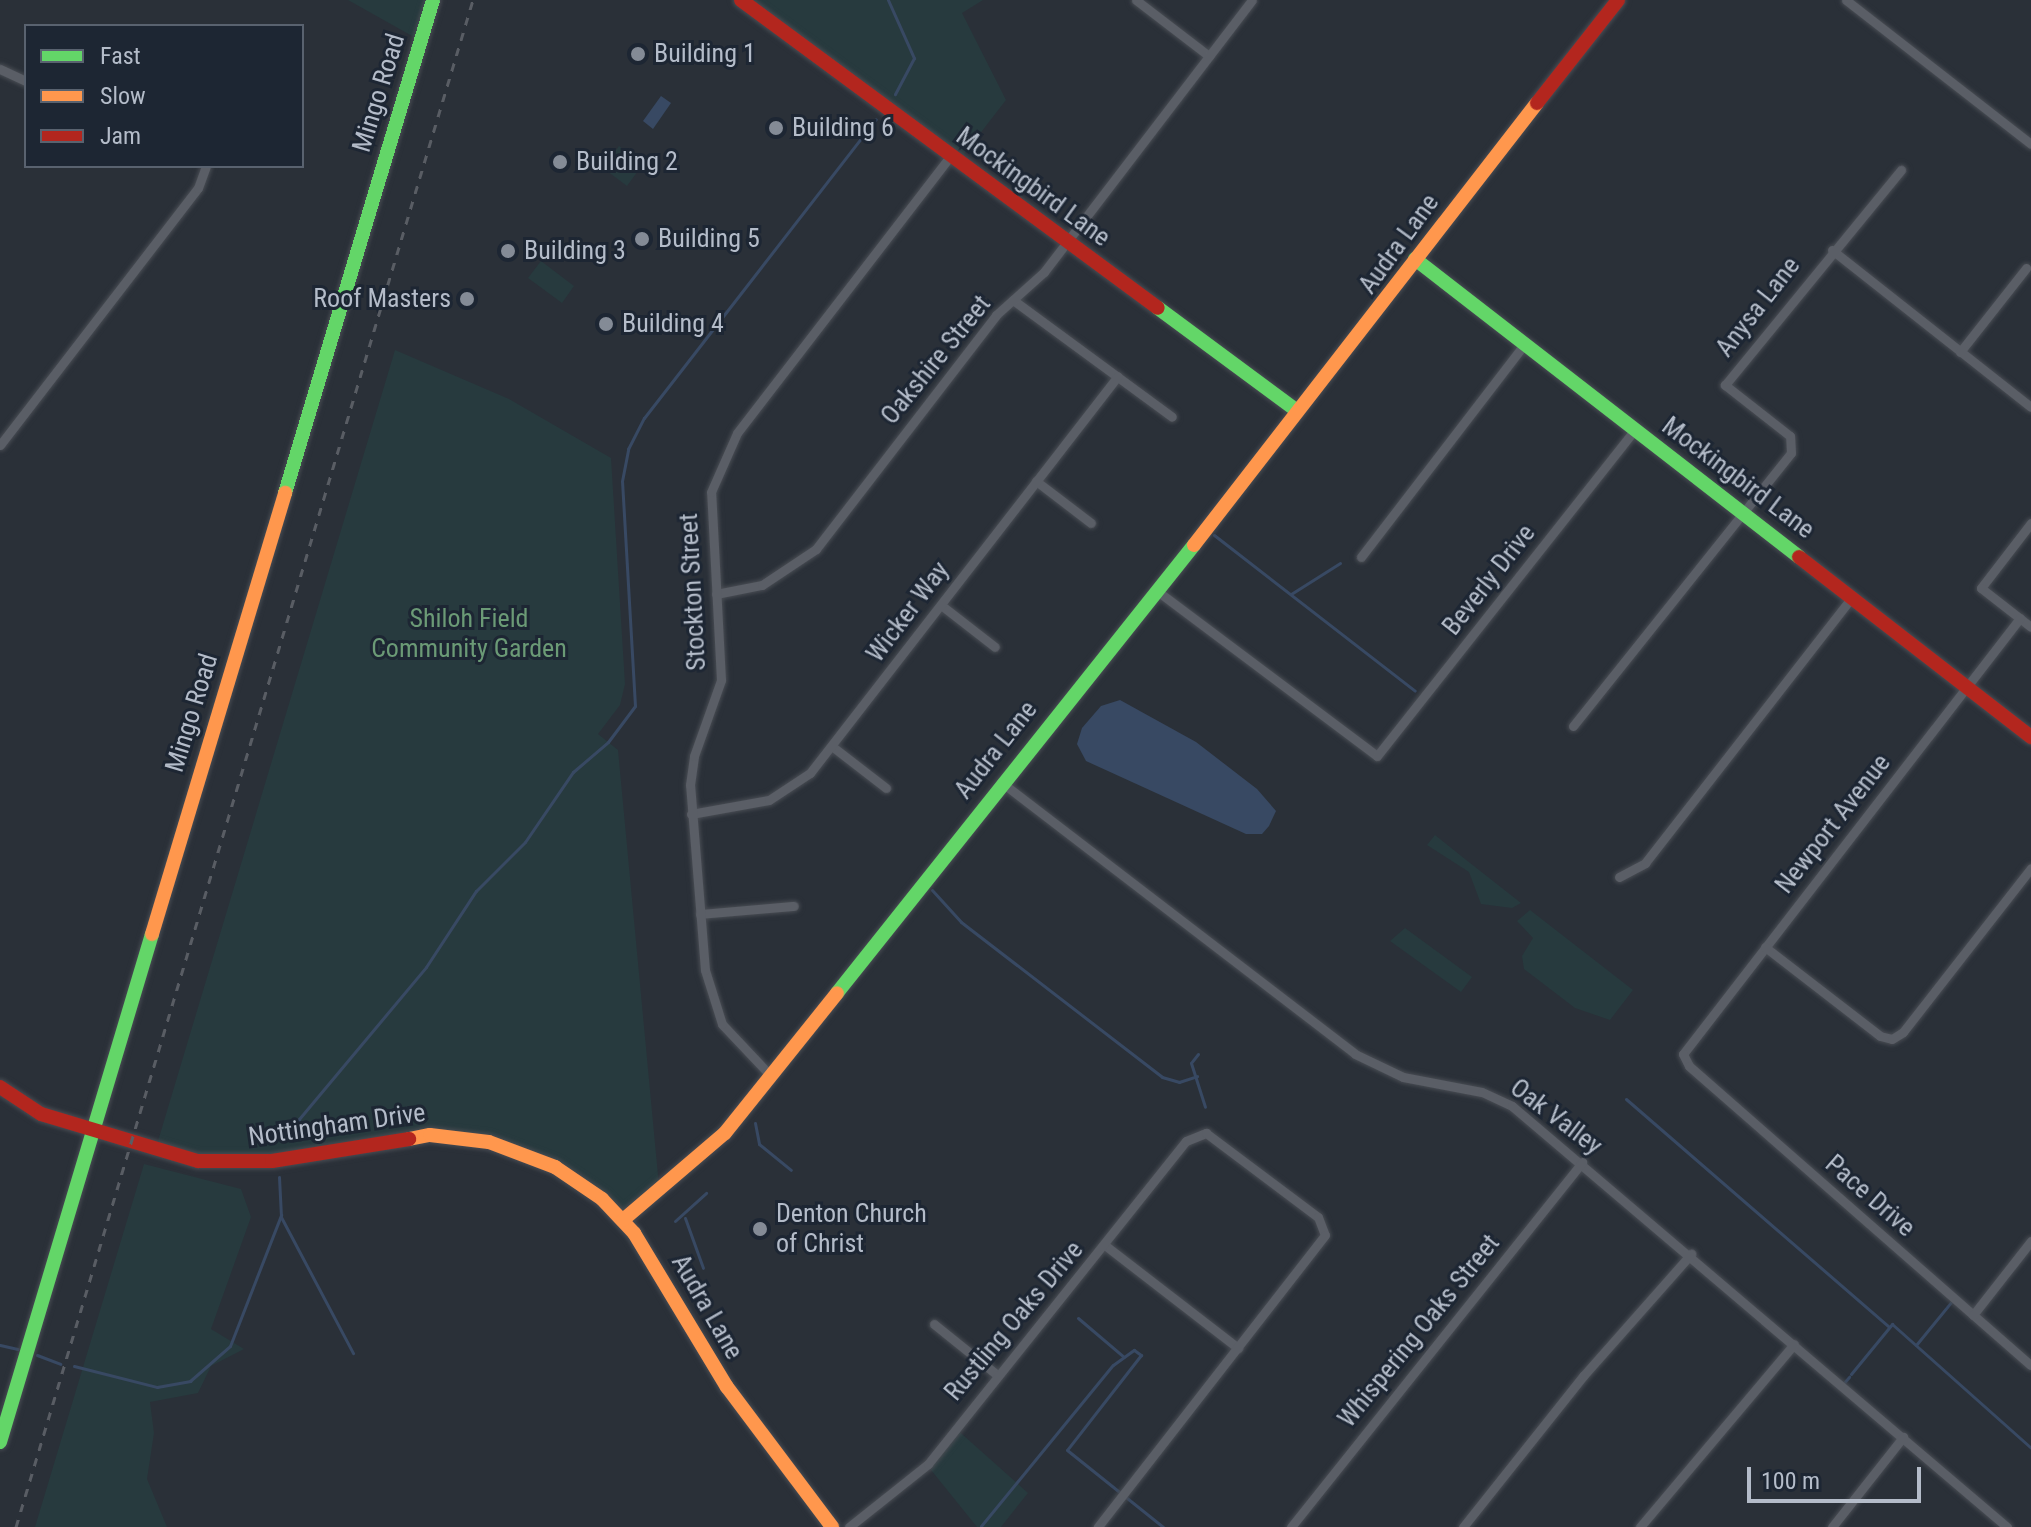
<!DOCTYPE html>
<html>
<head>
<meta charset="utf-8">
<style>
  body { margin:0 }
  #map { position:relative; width:2031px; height:1527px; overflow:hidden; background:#2a3038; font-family:"Roboto Condensed",sans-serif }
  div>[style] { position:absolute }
  .green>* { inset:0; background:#273a3e }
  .water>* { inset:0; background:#384963 }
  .stream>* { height:3px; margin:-1.5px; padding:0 1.5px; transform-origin:1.5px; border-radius:1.5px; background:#384963 }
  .roads { filter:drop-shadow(0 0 2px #484c53) drop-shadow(0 0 2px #484c53) }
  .street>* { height:9px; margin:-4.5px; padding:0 4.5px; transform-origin:4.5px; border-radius:4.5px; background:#5a5e66 }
  .fast>* { height:14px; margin:-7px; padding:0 7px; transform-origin:7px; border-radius:7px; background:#63d668 }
  .slow>* { height:14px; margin:-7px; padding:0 7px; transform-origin:7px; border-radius:7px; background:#ff974d }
  .jam>* { height:14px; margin:-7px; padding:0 7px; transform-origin:7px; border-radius:7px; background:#b3261e }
  .rail>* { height:3px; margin-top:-1.5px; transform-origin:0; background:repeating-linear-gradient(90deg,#595d64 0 8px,transparent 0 16px) }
  .dots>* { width:22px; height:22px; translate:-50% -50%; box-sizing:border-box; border:4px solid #1d2633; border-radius:50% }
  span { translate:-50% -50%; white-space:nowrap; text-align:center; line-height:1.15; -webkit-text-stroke:6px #1d2633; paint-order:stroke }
  .poi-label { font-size:26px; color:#b4bcc9 }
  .left { translate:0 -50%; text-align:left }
  .right { translate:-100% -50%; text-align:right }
  .street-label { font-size:26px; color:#b4bcc9 }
  .park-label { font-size:26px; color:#6b9a76 }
  .legend { position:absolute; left:24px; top:24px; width:280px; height:144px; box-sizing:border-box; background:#1d2633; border:2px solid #59626f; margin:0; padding:10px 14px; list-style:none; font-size:24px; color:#b4bcc9 }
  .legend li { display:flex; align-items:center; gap:16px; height:40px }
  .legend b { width:40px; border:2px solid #59626f }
  .scale { position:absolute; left:1747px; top:1467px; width:174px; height:36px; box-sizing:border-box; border:4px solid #b4bcc9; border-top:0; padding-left:10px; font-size:24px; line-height:28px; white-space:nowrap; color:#b4bcc9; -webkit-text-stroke:6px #1d2633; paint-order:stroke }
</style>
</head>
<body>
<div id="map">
  <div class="green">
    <div style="clip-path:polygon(348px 0,432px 0,421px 41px)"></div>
    <div style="clip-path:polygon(741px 0,983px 0,962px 13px,1006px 100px,958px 162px)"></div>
    <div style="clip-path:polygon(619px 146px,643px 164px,627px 186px,603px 168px)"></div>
    <div style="clip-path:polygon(541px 261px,574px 286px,562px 303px,528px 278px)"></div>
    <div style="clip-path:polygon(395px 350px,509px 399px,611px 458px,625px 684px,620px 705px,598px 734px,618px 750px,659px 1186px,623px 1220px,555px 1167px,445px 1135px,272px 1161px,155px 1151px)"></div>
    <div style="clip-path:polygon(1435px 835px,1465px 859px,1521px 903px,1512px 908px,1481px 904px,1469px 872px,1427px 845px)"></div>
    <div style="clip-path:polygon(1530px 910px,1633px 990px,1610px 1020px,1575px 1008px,1524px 969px,1522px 956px,1533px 938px,1517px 921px)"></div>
    <div style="clip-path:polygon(1405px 928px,1472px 977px,1461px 992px,1390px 941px)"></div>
    <div style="clip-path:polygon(144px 1164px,241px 1189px,251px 1217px,211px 1329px,244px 1349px,211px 1366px,198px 1393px,150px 1402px,154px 1433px,147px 1479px,167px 1527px,35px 1527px)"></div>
    <div style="clip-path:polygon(954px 1427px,1028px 1493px,1001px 1527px,977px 1527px,927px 1465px)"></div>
  </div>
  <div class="water">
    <div style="clip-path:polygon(661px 96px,671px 103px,653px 129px,643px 121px)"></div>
    <div style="clip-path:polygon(1120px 700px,1196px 742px,1257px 789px,1276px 811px,1269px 826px,1262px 834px,1246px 834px,1086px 761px,1077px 744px,1082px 728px,1101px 706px)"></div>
  </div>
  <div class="stream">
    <div style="left:888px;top:0;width:64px;rotate:65.9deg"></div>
    <div style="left:914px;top:58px;width:41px;rotate:117.8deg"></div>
    <div style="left:1214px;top:535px;width:254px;rotate:37.8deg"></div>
    <div style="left:1291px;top:594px;width:58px;rotate:-32.3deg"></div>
    <div style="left:932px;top:890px;width:43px;rotate:47.8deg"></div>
    <div style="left:961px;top:922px;width:254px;rotate:37.6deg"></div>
    <div style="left:1162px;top:1077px;width:18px;rotate:16deg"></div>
    <div style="left:1179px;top:1082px;width:19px;rotate:-18deg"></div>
    <div style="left:1198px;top:1054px;width:11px;rotate:128deg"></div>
    <div style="left:1191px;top:1063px;width:46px;rotate:72.3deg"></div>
    <div style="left:1626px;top:1099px;width:348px;rotate:40.9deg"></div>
    <div style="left:755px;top:1123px;width:21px;rotate:79deg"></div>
    <div style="left:759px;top:1144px;width:41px;rotate:39.1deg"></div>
    <div style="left:290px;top:1137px;width:20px;rotate:-63deg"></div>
    <div style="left:299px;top:1119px;width:198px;rotate:-50.1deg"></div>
    <div style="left:426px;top:967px;width:91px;rotate:-56.7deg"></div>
    <div style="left:476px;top:891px;width:69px;rotate:-45deg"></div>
    <div style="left:525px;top:842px;width:85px;rotate:-55.6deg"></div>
    <div style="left:573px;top:772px;width:46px;rotate:-40.6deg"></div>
    <div style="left:608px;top:742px;width:45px;rotate:-53.1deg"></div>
    <div style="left:635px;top:706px;width:225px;rotate:-93.3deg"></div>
    <div style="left:622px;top:481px;width:33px;rotate:-79deg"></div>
    <div style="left:628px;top:449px;width:35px;rotate:-63deg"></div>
    <div style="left:644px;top:418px;width:378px;rotate:-52.2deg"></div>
    <div style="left:279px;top:1177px;width:40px;rotate:87.1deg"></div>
    <div style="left:281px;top:1217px;width:154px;rotate:62.1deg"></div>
    <div style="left:685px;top:1218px;width:53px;rotate:70.2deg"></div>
    <div style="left:675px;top:1221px;width:42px;rotate:-42.1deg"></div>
    <div style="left:1078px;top:1318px;width:60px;rotate:40.3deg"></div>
    <div style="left:0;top:1345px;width:18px;rotate:13deg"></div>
    <div style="left:1916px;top:1345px;width:57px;rotate:-50.7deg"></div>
    <div style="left:37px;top:1355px;width:25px;rotate:21deg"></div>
    <div style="left:74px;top:1366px;width:86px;rotate:14.2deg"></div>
    <div style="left:157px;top:1387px;width:34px;rotate:-10deg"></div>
    <div style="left:190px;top:1381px;width:53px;rotate:-41.2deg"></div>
    <div style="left:230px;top:1346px;width:141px;rotate:-68.7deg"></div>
    <div style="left:1851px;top:1374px;width:65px;rotate:-50.6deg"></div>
    <div style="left:1892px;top:1324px;width:186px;rotate:41.7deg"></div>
    <div style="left:1842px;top:1385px;width:11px;rotate:-49deg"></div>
    <div style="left:981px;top:1526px;width:208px;rotate:-50.7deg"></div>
    <div style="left:1113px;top:1365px;width:26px;rotate:-36deg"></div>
    <div style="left:1134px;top:1350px;width:9px;rotate:36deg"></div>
    <div style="left:1141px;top:1355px;width:120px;rotate:127.9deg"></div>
    <div style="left:1067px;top:1450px;width:123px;rotate:38.7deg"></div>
  </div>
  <div class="roads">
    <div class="street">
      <div style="left:1136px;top:0;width:92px;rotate:37.5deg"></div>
      <div style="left:1846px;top:0;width:234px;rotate:37.9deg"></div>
      <div style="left:0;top:69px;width:29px;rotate:25deg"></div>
      <div style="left:1832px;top:250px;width:253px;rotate:38.3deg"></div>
      <div style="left:1013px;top:300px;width:197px;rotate:36.3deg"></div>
      <div style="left:1960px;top:352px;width:107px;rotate:-51.8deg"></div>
      <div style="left:0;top:445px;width:324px;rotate:-52.4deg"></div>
      <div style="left:198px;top:188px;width:23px;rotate:-70deg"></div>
      <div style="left:1036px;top:481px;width:69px;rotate:37.4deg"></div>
      <div style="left:2031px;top:523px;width:82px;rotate:127.6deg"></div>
      <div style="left:1981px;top:588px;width:63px;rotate:38deg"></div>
      <div style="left:1361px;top:557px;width:266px;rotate:-52.5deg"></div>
      <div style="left:1156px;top:590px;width:276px;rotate:36.9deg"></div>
      <div style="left:1377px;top:756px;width:417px;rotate:-51.7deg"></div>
      <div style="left:716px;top:594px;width:47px;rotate:-11.1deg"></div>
      <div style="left:762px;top:585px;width:65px;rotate:-33.7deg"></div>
      <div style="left:816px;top:549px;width:295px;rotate:-52.4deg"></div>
      <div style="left:996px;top:315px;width:64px;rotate:-41.9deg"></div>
      <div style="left:1044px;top:272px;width:342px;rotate:-52.6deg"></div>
      <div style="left:941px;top:605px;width:68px;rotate:37.9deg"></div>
      <div style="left:2020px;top:618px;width:551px;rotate:127.7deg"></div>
      <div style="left:1683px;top:1054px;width:13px;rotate:63deg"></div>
      <div style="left:1689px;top:1066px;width:454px;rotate:41.2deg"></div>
      <div style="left:1573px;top:726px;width:349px;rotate:-51.4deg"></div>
      <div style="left:1791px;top:453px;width:17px;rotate:-93deg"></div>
      <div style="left:1790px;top:436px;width:83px;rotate:-141.9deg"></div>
      <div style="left:1725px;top:385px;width:278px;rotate:-50.7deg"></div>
      <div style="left:833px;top:747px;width:67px;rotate:37.7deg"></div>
      <div style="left:1001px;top:782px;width:446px;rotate:37.5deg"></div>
      <div style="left:1355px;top:1054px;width:53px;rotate:25.6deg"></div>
      <div style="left:1403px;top:1077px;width:80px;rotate:10.8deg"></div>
      <div style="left:1482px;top:1092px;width:33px;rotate:25deg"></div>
      <div style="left:1512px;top:1106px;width:650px;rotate:40.38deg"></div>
      <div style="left:691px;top:814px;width:79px;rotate:-10.2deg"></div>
      <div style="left:769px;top:800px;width:49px;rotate:-33.4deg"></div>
      <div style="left:810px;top:773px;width:502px;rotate:-52.2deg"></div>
      <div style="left:1619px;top:877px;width:30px;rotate:-28deg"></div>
      <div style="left:1645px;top:863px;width:338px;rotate:-52.1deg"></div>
      <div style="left:700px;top:914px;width:94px;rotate:-4.9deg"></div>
      <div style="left:1765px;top:947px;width:145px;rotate:37.7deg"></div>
      <div style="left:1880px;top:1036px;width:12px;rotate:14deg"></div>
      <div style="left:1892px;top:1039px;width:13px;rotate:-32deg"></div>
      <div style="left:1903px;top:1032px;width:208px;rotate:-52deg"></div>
      <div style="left:770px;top:1075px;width:70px;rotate:-133.3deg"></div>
      <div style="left:722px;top:1024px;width:57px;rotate:-107.5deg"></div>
      <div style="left:705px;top:970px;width:186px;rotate:-94.6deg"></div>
      <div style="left:690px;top:785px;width:29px;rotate:-82deg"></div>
      <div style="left:694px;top:756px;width:81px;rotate:-70.4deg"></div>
      <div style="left:721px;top:680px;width:188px;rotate:-93deg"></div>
      <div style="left:711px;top:492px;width:64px;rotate:-66.2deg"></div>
      <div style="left:737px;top:433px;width:349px;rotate:-52.4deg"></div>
      <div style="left:1106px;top:1246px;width:167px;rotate:37.7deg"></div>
      <div style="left:1973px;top:1315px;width:94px;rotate:-51.9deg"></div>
      <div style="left:934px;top:1324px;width:80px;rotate:38.9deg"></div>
      <div style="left:849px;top:1527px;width:101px;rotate:-38.6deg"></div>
      <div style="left:928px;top:1464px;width:413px;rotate:-51.4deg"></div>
      <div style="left:1186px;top:1141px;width:22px;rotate:-22deg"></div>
      <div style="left:1206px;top:1133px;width:140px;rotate:36.9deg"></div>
      <div style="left:1318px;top:1217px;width:19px;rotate:69deg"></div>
      <div style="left:1325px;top:1235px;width:370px;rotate:127.9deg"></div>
      <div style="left:1291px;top:1527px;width:467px;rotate:-51.4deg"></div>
      <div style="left:1463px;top:1527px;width:194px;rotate:-51.5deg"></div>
      <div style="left:1584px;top:1375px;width:162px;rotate:-48.5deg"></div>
      <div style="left:1640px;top:1527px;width:239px;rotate:-49.9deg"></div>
      <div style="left:1832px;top:1527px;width:115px;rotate:-51.7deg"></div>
    </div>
    <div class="fast">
      <div style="left:1415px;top:259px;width:486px;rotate:37.8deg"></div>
      <div style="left:1158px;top:308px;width:173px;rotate:36.5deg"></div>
      <div style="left:285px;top:493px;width:515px;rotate:-73.29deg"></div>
      <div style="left:837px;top:993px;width:573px;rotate:-51.45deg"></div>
      <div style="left:0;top:1442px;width:530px;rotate:-73.34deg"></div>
    </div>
    <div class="slow">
      <div style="left:1194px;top:545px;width:559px;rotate:-52.19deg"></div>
      <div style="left:152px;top:934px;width:461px;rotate:-73.2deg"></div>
      <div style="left:409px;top:1139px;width:21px;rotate:-11deg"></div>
      <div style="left:430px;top:1135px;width:59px;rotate:6.8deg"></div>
      <div style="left:489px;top:1142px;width:71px;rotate:20.7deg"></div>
      <div style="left:555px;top:1167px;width:57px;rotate:34.2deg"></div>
      <div style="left:602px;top:1199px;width:47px;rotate:46.7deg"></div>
      <div style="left:634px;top:1233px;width:180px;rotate:58.9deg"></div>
      <div style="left:727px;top:1387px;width:175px;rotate:53.1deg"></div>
      <div style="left:623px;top:1220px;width:134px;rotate:-40.5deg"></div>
      <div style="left:725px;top:1133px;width:179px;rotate:-51.3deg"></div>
    </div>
    <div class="jam">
      <div style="left:741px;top:0;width:518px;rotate:36.45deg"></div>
      <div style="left:1537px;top:103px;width:131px;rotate:-51.8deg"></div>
      <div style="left:1799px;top:557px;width:294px;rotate:37.8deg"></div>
      <div style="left:0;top:1087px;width:49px;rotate:33.4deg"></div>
      <div style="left:41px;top:1114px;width:164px;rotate:16.7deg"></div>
      <div style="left:198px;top:1161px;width:74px"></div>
      <div style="left:272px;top:1161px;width:139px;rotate:-9.1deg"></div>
    </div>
  </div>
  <div class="rail">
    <div style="left:16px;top:1527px;width:1594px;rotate:-73.34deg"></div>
  </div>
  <div class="dots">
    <div style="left:638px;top:54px;background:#848b96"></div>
    <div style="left:776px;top:128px;background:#848b96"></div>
    <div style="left:560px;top:162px;background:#848b96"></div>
    <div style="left:642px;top:239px;background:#848b96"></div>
    <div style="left:508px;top:251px;background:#848b96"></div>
    <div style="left:467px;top:299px;background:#848b96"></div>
    <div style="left:606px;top:324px;background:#848b96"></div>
    <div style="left:760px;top:1229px;background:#848b96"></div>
  </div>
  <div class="poi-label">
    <span class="left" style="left:654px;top:54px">Building 1</span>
    <span class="left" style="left:792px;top:128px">Building 6</span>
    <span class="left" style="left:576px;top:162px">Building 2</span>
    <span class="left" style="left:658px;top:239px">Building 5</span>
    <span class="left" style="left:524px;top:251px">Building 3</span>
    <span class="right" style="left:451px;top:299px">Roof Masters</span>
    <span class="left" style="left:622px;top:324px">Building 4</span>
    <span class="left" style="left:776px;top:1229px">Denton Church<br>of Christ</span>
  </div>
  <div class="street-label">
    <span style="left:379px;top:93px;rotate:-73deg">Mingo Road</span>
    <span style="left:1033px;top:187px;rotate:36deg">Mockingbird Lane</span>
    <span style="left:1399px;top:244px;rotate:-54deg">Audra Lane</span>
    <span style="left:1758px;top:307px;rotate:-52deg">Anysa Lane</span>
    <span style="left:936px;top:360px;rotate:-51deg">Oakshire Street</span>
    <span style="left:1738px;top:478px;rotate:37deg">Mockingbird Lane</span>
    <span style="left:1489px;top:580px;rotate:-52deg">Beverly Drive</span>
    <span style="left:693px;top:592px;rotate:-93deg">Stockton Street</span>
    <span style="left:908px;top:612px;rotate:-53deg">Wicker Way</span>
    <span style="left:192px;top:713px;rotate:-73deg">Mingo Road</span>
    <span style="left:996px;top:750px;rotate:-52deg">Audra Lane</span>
    <span style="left:1833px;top:824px;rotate:-52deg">Newport Avenue</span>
    <span style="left:1556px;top:1117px;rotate:37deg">Oak Valley</span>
    <span style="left:337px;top:1125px;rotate:-8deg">Nottingham Drive</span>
    <span style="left:1870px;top:1196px;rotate:41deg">Pace Drive</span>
    <span style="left:707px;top:1307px;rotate:60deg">Audra Lane</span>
    <span style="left:1014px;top:1321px;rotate:-50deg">Rustling Oaks Drive</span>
    <span style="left:1419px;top:1331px;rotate:-51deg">Whispering Oaks Street</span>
  </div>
  <div class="park-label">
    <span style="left:469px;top:634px">Shiloh Field<br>Community Garden</span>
  </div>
  <ul class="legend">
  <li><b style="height:10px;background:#63d668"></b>Fast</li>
  <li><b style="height:10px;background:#ff974d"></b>Slow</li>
  <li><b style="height:10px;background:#b3261e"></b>Jam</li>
  </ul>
  <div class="scale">100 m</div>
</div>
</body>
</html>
